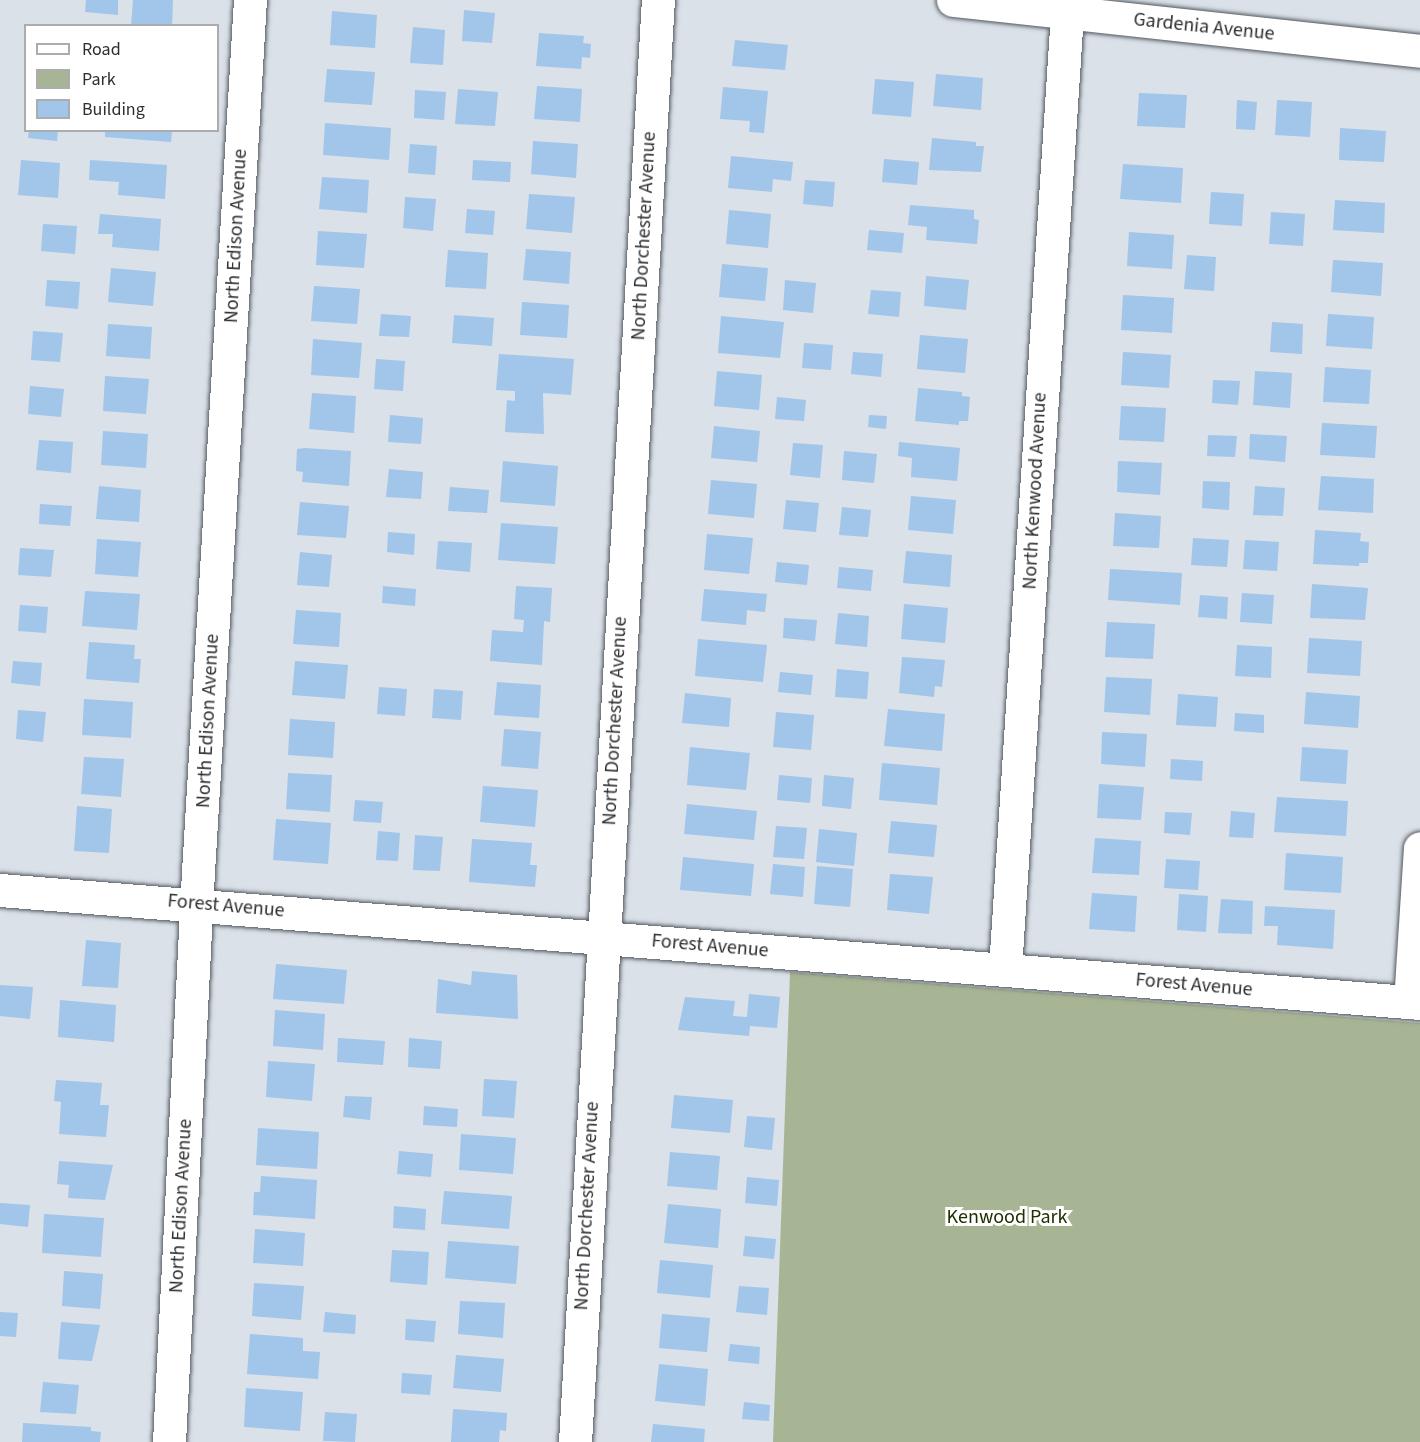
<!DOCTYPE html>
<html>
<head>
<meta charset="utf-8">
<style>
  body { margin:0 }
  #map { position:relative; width:1420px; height:1442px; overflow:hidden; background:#dae1e8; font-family:"Source Sans 3",sans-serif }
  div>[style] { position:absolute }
  .green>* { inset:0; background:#a8b594 }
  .building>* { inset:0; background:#a2c5ea }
  .roads { filter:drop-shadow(0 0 2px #52585e) drop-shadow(0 0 2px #52585e) }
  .street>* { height:33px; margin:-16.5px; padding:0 16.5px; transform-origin:16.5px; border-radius:16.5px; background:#fff }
  .secondary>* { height:33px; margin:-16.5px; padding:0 16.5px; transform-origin:16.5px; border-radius:16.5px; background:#fff }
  span { translate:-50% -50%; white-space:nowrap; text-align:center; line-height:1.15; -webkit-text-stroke:6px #fff; paint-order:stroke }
  .street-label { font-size:20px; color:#2c2f32 }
  .park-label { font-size:20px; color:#213000 }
  .legend { position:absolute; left:24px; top:24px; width:195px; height:108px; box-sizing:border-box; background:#fff; border:2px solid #abacad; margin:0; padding:8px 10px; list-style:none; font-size:18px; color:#2c2f32 }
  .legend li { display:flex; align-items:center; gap:12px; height:30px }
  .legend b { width:30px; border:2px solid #abacad }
</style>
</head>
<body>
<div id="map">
  <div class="green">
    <div style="clip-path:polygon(790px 972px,1420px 1023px,1420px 1442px,773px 1442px)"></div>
  </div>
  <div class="building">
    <div style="clip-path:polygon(86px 0,118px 0,118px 15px,85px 12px)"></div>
    <div style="clip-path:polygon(133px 0,173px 0,172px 26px,131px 26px)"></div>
    <div style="clip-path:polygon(464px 10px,495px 13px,492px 43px,462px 41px)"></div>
    <div style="clip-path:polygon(332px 11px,377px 15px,375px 48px,330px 45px)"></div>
    <div style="clip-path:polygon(413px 27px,445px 30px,443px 65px,410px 63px)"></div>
    <div style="clip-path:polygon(539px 33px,584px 36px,583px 43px,591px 44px,590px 58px,582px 57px,581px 69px,536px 66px)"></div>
    <div style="clip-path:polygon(735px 40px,788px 45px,785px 70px,732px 66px)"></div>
    <div style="clip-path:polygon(327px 69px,375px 72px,372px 105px,324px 102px)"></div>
    <div style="clip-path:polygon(936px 74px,983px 78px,981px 110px,933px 106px)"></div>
    <div style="clip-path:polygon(875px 79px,914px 82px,911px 117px,872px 114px)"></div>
    <div style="clip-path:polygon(537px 86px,582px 89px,580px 122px,534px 119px)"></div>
    <div style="clip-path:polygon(723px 87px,768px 91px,764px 133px,749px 132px,750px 121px,720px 119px)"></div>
    <div style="clip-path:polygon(458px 89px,498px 92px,495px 126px,455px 124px)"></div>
    <div style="clip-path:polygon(415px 90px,446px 92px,444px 120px,414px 118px)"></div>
    <div style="clip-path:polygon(1139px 93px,1187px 95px,1185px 128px,1137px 126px)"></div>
    <div style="clip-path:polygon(1237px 100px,1257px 102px,1255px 130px,1236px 129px)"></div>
    <div style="clip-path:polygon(1277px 100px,1312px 102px,1310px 137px,1275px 135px)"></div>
    <div style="clip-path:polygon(325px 123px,391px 128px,389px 160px,323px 155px)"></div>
    <div style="clip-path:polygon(1340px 128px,1386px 131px,1384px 162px,1339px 160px)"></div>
    <div style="clip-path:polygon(29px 130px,58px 130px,57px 141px,28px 138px)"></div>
    <div style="clip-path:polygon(105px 130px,172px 130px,171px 142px,105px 137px)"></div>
    <div style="clip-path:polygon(932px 138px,976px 142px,976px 146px,984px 146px,981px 172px,929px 170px)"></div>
    <div style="clip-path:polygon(533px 141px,578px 144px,576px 178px,531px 174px)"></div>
    <div style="clip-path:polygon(410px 144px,437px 146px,435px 175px,408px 173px)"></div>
    <div style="clip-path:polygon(731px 156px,793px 162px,791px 181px,773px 179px,772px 192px,728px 188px)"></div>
    <div style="clip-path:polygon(884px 159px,919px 162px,917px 185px,882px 182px)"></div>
    <div style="clip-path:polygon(21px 160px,60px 163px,58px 198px,18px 195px)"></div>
    <div style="clip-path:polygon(90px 160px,167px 165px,165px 199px,118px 195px,119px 182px,89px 180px)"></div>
    <div style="clip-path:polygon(473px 160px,511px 162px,510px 182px,472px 180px)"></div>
    <div style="clip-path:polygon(1123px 164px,1183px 168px,1181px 203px,1120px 199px)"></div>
    <div style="clip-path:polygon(322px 177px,369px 180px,367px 213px,319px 209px)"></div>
    <div style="clip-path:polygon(805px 180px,835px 182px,833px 207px,803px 204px)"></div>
    <div style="clip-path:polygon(1211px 192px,1244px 194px,1242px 226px,1209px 224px)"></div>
    <div style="clip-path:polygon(529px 194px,575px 197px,572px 233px,526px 229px)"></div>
    <div style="clip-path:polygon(405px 197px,436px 199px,433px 231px,403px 228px)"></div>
    <div style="clip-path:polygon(1335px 200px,1385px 203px,1384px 233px,1333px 230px)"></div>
    <div style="clip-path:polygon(910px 205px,974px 210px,974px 219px,979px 220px,977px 244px,926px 240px,927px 227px,908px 225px)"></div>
    <div style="clip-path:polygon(467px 209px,495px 211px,493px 235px,465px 233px)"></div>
    <div style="clip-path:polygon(729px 210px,771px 214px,768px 248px,726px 244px)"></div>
    <div style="clip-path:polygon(1271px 212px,1305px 214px,1303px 246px,1269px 244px)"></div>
    <div style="clip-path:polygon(100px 214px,161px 219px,159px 251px,112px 247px,113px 234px,98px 234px)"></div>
    <div style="clip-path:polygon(43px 224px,77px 226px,75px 254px,41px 251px)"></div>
    <div style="clip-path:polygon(869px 230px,904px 233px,902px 253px,867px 250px)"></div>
    <div style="clip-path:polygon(318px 231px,367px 234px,364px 268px,316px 265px)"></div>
    <div style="clip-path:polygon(1129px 232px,1174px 235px,1172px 269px,1127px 266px)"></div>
    <div style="clip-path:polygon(526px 249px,571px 252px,569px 284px,523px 280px)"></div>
    <div style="clip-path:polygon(448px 250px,488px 253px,486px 289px,445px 287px)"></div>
    <div style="clip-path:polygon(1187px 255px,1216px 257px,1214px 291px,1184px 289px)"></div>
    <div style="clip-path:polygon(1333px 260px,1383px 263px,1381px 296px,1331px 292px)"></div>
    <div style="clip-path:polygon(722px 264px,768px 268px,765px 301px,719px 297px)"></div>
    <div style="clip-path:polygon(111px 268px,156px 272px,153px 306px,108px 302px)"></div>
    <div style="clip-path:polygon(926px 276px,969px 280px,966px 310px,924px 306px)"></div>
    <div style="clip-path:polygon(47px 280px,80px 282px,78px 309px,45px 306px)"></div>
    <div style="clip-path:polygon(785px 280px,816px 283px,813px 313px,783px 310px)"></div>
    <div style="clip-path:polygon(314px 286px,360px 289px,357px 324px,311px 321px)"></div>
    <div style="clip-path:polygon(871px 290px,901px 292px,899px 317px,868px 314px)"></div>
    <div style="clip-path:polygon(1123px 295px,1174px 298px,1172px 333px,1121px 330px)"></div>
    <div style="clip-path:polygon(522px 302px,569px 305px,567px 338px,520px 335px)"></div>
    <div style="clip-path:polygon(381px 314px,411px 316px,409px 337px,379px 336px)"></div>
    <div style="clip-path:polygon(1328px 314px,1374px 317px,1372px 349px,1326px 346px)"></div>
    <div style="clip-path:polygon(454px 315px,494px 318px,492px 346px,452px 343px)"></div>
    <div style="clip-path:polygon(721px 316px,784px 322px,780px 358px,718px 353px)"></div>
    <div style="clip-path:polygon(1272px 322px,1303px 324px,1302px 354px,1270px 352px)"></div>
    <div style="clip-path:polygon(108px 324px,152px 327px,150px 359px,106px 356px)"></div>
    <div style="clip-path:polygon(33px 331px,63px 333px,60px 362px,31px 360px)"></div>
    <div style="clip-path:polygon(920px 335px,968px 339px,965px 373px,917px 369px)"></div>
    <div style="clip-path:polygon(313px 339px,362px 343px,359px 378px,311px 375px)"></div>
    <div style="clip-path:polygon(804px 343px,833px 345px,831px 370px,802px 368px)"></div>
    <div style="clip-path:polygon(853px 352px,883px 354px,881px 377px,851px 374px)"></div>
    <div style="clip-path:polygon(1123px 352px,1171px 355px,1169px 388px,1121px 385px)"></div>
    <div style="clip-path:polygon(499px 354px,574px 359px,571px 395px,543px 393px,544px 434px,505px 432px,507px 400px,515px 401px,515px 391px,496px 390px)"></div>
    <div style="clip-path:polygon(376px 359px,405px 361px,403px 391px,374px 389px)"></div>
    <div style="clip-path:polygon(1325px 367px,1371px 370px,1369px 404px,1323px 402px)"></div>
    <div style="clip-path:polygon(717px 371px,762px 375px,759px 410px,714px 406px)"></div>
    <div style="clip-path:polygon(1255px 371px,1292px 373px,1290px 408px,1253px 405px)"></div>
    <div style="clip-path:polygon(105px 376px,149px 379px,146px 414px,103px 411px)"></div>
    <div style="clip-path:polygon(1213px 380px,1240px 381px,1238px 405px,1212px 403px)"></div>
    <div style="clip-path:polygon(30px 386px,64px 389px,61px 417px,28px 414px)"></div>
    <div style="clip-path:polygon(918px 388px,962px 392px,962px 396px,970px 397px,968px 421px,959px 421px,959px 425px,915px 421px)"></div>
    <div style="clip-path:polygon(312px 393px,356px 396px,354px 433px,309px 429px)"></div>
    <div style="clip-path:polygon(777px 397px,806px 400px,804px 421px,775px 419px)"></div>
    <div style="clip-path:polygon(1121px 406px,1166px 408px,1164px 442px,1119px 440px)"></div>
    <div style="clip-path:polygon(390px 415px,423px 418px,421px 444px,388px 442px)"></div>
    <div style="clip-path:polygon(869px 415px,887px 416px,886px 429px,868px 427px)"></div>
    <div style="clip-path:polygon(1322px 423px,1377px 426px,1375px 458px,1320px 455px)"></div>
    <div style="clip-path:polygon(714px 426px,760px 431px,757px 462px,711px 458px)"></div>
    <div style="clip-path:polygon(103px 431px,148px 434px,146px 468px,101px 465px)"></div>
    <div style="clip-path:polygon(1250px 434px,1287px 436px,1285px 462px,1249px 459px)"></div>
    <div style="clip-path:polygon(1208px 435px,1237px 436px,1235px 457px,1207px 456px)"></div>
    <div style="clip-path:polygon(39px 440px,73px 442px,71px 473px,36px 470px)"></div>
    <div style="clip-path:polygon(899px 442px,960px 448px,957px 481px,911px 477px,912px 458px,898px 456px)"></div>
    <div style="clip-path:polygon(793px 443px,823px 445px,820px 478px,790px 475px)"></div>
    <div style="clip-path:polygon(305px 448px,351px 451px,349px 486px,302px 482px,303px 472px,296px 471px,297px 449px)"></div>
    <div style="clip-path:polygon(844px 451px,877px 454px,874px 483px,842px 480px)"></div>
    <div style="clip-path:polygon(503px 461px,558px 466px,555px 506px,500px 502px)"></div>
    <div style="clip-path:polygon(1118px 461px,1162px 463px,1160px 495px,1117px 492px)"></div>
    <div style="clip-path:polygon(389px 469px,423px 472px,421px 499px,386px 497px)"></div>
    <div style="clip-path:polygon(1321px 476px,1374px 479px,1373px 513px,1318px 510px)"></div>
    <div style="clip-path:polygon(711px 480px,757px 484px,754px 518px,708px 514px)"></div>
    <div style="clip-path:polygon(1203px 481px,1230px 482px,1229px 510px,1202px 508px)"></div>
    <div style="clip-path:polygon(99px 486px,141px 490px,139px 522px,96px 519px)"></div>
    <div style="clip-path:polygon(1255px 486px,1285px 488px,1283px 516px,1253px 515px)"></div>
    <div style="clip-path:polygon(450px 487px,489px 490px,487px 513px,448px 511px)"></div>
    <div style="clip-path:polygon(911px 496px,956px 500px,953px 534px,908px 530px)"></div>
    <div style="clip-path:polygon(786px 500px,819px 503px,816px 532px,783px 529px)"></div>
    <div style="clip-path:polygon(300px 502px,349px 506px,346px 538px,297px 535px)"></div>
    <div style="clip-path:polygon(40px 504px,72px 506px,70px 526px,39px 524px)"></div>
    <div style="clip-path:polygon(842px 507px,871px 510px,868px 537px,839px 535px)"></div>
    <div style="clip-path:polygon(1115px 513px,1161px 516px,1159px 548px,1113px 546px)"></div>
    <div style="clip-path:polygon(501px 523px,558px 527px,555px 564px,498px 560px)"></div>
    <div style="clip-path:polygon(1315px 530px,1361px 533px,1360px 541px,1369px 542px,1368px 563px,1359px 563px,1359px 566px,1313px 564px)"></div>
    <div style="clip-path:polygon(388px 532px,415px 534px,414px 555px,387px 552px)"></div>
    <div style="clip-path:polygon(707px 534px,753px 538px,749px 574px,704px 570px)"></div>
    <div style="clip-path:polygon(1193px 538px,1229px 540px,1227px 567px,1191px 565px)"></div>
    <div style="clip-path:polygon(97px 539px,141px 542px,138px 577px,95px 574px)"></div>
    <div style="clip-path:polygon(1245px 540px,1279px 542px,1277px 571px,1243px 569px)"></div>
    <div style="clip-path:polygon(438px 541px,472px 543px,470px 572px,436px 569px)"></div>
    <div style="clip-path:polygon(20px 548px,54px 550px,51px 577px,18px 575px)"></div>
    <div style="clip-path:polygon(906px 551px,952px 555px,950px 587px,903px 583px)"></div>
    <div style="clip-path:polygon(300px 552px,332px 555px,329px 587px,297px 585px)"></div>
    <div style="clip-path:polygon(777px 562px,809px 565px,807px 585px,775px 582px)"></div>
    <div style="clip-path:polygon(839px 567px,873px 570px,871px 591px,837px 588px)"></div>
    <div style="clip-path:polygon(1110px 569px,1182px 573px,1180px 605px,1108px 600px)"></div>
    <div style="clip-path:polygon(1312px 584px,1368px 588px,1365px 620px,1310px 618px)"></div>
    <div style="clip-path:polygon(383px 586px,416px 589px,415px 606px,382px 603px)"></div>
    <div style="clip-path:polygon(516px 586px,552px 588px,550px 622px,544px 621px,542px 665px,490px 661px,492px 630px,523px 632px,524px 620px,514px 619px)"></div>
    <div style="clip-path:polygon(704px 589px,767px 594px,765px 612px,747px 610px,746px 625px,701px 621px)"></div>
    <div style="clip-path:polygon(85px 591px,140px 594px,137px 630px,82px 626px)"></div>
    <div style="clip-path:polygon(1242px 593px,1274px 595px,1272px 624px,1240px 622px)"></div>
    <div style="clip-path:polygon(1200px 595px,1228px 597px,1227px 619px,1198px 617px)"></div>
    <div style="clip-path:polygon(904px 604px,948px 608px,945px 643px,901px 639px)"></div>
    <div style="clip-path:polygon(20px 605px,48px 607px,46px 633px,18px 631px)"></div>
    <div style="clip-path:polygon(296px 610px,341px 613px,339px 647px,293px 644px)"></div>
    <div style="clip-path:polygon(838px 613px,869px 616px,867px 647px,835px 644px)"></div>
    <div style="clip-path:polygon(784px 618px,817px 620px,815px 641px,783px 638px)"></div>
    <div style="clip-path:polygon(1107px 622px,1155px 624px,1153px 659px,1105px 657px)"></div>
    <div style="clip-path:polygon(1309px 638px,1362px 641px,1360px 676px,1307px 673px)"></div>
    <div style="clip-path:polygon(698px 639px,767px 645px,763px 682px,695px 676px)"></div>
    <div style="clip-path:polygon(89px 642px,135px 645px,134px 659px,141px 659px,139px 683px,86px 679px)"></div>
    <div style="clip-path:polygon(1237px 645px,1272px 647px,1271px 678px,1235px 676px)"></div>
    <div style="clip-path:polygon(902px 657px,945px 660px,942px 687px,935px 686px,934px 697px,899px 693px)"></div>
    <div style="clip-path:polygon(13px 661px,42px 663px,40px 686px,11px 683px)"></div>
    <div style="clip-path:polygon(295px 661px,348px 665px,345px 699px,292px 695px)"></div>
    <div style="clip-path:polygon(837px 669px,869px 672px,867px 699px,835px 697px)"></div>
    <div style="clip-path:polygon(780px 672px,813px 675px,811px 695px,778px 692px)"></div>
    <div style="clip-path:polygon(1106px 677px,1152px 679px,1150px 715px,1104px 712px)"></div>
    <div style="clip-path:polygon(497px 682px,541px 685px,539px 718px,494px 715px)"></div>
    <div style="clip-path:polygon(379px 687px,407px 689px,405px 716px,377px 714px)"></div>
    <div style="clip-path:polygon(434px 689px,463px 691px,461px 720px,432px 718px)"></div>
    <div style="clip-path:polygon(1306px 692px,1360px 696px,1358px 728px,1304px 724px)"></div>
    <div style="clip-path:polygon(685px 693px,731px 698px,729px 727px,682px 723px)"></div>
    <div style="clip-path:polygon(1178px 694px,1218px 697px,1216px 727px,1176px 725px)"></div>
    <div style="clip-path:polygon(84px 699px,133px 702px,131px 738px,82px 735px)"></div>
    <div style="clip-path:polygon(888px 709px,945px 714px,942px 751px,884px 746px)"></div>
    <div style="clip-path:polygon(18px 710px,46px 712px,43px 742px,16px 739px)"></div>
    <div style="clip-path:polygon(776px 712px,814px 715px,811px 750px,773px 747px)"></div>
    <div style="clip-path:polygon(1235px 713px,1264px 715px,1264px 733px,1234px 731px)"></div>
    <div style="clip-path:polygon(290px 719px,335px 722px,333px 758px,288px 755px)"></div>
    <div style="clip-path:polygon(504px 729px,541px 732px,538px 769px,501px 766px)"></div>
    <div style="clip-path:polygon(1102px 732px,1147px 734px,1145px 767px,1101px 764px)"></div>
    <div style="clip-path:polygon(690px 747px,750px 753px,746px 790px,687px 785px)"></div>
    <div style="clip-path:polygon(1302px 747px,1348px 750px,1346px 784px,1300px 781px)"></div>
    <div style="clip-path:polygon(84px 757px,124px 759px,121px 797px,81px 794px)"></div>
    <div style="clip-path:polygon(1171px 759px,1203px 761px,1202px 781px,1170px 779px)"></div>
    <div style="clip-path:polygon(882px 763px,940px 768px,937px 805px,879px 800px)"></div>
    <div style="clip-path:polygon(288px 773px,332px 775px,330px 812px,286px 809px)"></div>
    <div style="clip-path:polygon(779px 775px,812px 778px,810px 803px,777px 800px)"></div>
    <div style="clip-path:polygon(824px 775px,854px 778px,851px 809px,822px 806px)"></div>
    <div style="clip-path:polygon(1099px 784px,1144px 787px,1141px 820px,1097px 818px)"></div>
    <div style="clip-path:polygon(483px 786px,538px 790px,535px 827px,480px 822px)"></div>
    <div style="clip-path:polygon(1277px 797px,1348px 801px,1346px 836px,1274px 832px)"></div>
    <div style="clip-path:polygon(355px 800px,383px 802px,381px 823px,353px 821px)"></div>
    <div style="clip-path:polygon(687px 804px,757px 811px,754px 840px,684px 834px)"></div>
    <div style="clip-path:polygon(77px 806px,112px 809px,109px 853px,74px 851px)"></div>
    <div style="clip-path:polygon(1231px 811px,1255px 813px,1253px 838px,1229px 837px)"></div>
    <div style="clip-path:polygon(1165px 812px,1192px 813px,1190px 835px,1164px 833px)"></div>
    <div style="clip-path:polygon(276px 819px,331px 823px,328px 864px,273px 860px)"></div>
    <div style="clip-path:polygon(891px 821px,937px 825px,934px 857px,888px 853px)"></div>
    <div style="clip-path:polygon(776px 826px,807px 828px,804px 859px,773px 857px)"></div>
    <div style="clip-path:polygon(819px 829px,857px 833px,854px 866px,816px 862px)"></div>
    <div style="clip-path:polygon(378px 831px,400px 833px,398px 861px,376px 860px)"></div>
    <div style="clip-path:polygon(415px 835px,443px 837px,440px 871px,413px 870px)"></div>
    <div style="clip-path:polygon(1095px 838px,1141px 841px,1139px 875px,1092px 873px)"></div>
    <div style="clip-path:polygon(472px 839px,532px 843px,530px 865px,537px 865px,535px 887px,469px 882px)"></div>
    <div style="clip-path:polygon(1286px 853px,1343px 857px,1341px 893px,1284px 890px)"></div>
    <div style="clip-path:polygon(683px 857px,754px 864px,751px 896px,680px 890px)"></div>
    <div style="clip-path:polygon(1166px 859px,1200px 861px,1198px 890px,1164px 888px)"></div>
    <div style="clip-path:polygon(773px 864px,805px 867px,803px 897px,770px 894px)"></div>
    <div style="clip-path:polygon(817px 866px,853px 869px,850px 907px,814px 904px)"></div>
    <div style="clip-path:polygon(890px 874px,933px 877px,929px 914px,887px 910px)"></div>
    <div style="clip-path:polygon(1092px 893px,1137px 896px,1135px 932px,1089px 929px)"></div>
    <div style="clip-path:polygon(1179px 894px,1208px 896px,1206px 932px,1177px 930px)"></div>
    <div style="clip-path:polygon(1221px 899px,1253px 901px,1252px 934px,1218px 933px)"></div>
    <div style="clip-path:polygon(1265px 906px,1335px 910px,1333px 949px,1277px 945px,1278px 926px,1264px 926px)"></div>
    <div style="clip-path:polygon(86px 940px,121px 943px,118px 988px,82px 986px)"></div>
    <div style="clip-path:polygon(276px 964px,347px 970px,344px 1004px,273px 999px)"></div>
    <div style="clip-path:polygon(472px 971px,517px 975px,518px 1019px,436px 1013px,438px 979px,471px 985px)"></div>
    <div style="clip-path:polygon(0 985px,33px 987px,30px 1019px,0 1016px)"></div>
    <div style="clip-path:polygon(749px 994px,780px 997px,777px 1028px,750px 1026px,749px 1036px,678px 1030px,685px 997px,735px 1001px,733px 1016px,747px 1017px)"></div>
    <div style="clip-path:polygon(60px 1000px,116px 1005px,114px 1042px,58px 1037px)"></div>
    <div style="clip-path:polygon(275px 1010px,325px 1014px,323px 1050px,273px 1046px)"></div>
    <div style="clip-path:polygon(338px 1038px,385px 1041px,383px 1065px,337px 1062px)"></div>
    <div style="clip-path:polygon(409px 1038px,442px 1041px,440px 1069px,408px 1067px)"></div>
    <div style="clip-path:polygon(268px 1061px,315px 1064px,312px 1101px,266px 1097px)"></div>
    <div style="clip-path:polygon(484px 1079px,517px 1081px,514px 1118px,482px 1116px)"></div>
    <div style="clip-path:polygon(56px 1080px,102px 1083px,100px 1105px,109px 1105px,106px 1137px,59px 1134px,61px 1102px,54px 1101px)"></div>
    <div style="clip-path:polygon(674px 1095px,733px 1100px,730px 1133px,671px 1128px)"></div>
    <div style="clip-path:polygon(345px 1096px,372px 1097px,370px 1120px,343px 1117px)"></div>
    <div style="clip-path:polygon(424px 1106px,458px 1109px,457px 1127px,423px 1125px)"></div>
    <div style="clip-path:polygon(747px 1116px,775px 1118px,772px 1150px,744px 1147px)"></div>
    <div style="clip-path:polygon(258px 1128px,319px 1132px,317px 1169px,256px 1165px)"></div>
    <div style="clip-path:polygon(461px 1134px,516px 1138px,513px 1174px,459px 1170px)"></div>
    <div style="clip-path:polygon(399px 1151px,433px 1154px,431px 1177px,397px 1174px)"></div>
    <div style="clip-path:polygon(670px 1152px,720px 1156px,717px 1190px,667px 1186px)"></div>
    <div style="clip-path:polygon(59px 1161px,113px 1165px,105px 1200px,68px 1198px,69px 1185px,57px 1184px)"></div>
    <div style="clip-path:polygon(261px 1176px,317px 1180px,315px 1219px,253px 1215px,254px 1192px,260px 1192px)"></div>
    <div style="clip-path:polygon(747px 1177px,779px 1180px,777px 1206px,745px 1203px)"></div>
    <div style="clip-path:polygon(444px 1191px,512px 1196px,509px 1229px,441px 1224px)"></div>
    <div style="clip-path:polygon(0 1203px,30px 1205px,28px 1227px,0 1224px)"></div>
    <div style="clip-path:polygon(668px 1204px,721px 1209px,718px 1248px,664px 1243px)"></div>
    <div style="clip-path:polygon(394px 1206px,426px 1209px,425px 1230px,393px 1228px)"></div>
    <div style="clip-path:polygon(44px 1214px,104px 1218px,101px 1257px,42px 1253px)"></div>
    <div style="clip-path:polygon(255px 1229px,305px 1233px,303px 1266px,253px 1263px)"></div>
    <div style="clip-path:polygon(745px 1236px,776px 1239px,774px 1259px,743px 1256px)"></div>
    <div style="clip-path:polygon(448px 1241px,519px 1246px,516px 1284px,445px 1278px)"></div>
    <div style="clip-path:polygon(392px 1250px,429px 1252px,427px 1285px,390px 1282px)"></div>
    <div style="clip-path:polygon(660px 1260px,713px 1265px,710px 1298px,657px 1293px)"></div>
    <div style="clip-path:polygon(64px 1271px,103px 1274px,100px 1309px,62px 1306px)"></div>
    <div style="clip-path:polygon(254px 1283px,304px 1286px,301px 1320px,252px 1316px)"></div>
    <div style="clip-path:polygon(739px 1286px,769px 1288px,767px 1315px,736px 1312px)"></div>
    <div style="clip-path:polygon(460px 1301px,505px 1303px,503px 1338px,458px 1334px)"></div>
    <div style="clip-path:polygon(0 1312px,18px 1313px,16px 1337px,0 1336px)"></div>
    <div style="clip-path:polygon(325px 1312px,356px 1315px,355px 1334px,323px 1332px)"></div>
    <div style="clip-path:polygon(662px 1314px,710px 1318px,707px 1352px,659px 1348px)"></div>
    <div style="clip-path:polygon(406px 1319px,436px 1321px,434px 1342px,405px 1340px)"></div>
    <div style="clip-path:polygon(61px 1322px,100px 1325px,92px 1361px,58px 1359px)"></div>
    <div style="clip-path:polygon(250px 1334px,303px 1338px,303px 1351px,320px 1352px,318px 1379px,247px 1374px)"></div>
    <div style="clip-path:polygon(730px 1344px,760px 1347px,759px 1364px,728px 1361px)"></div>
    <div style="clip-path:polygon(456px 1355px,504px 1359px,501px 1392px,453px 1388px)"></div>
    <div style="clip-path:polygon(659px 1364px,708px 1369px,705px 1406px,655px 1401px)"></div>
    <div style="clip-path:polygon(402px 1373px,432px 1375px,430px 1395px,401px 1393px)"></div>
    <div style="clip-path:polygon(43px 1382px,79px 1385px,76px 1414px,40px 1412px)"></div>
    <div style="clip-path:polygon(246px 1388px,303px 1392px,300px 1431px,244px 1427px)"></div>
    <div style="clip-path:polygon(744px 1402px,770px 1405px,769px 1421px,742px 1419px)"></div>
    <div style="clip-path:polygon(453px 1409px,507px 1413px,506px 1431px,500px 1430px,499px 1442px,451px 1442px)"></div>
    <div style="clip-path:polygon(325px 1412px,357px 1414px,355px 1442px,323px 1441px)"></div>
    <div style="clip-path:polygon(23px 1423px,91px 1427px,91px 1431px,101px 1432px,100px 1442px,22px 1442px)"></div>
    <div style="clip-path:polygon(653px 1424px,705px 1429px,704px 1442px,651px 1442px)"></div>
  </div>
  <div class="roads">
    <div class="street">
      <div style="left:0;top:890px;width:1424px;rotate:4.55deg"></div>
      <div style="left:1005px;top:969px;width:959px;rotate:-86.29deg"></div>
      <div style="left:1410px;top:1002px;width:154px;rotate:-86.3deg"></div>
      <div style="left:169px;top:1442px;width:571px;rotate:-87.09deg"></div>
      <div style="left:198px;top:872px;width:874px;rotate:-86.59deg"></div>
      <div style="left:575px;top:1442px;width:1444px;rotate:-86.71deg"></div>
    </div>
    <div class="secondary">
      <div style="left:953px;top:0;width:470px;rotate:6.2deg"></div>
    </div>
  </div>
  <div class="street-label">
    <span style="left:1204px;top:27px;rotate:6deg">Gardenia Avenue</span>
    <span style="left:236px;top:236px;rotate:-87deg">North Edison Avenue</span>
    <span style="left:644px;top:236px;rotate:-87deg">North Dorchester Avenue</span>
    <span style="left:1035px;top:491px;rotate:-87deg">North Kenwood Avenue</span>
    <span style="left:208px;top:721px;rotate:-87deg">North Edison Avenue</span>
    <span style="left:615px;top:721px;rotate:-87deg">North Dorchester Avenue</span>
    <span style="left:226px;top:906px;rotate:5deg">Forest Avenue</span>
    <span style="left:710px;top:946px;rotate:5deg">Forest Avenue</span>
    <span style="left:1194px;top:985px;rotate:5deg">Forest Avenue</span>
    <span style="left:181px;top:1206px;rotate:-87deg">North Edison Avenue</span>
    <span style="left:587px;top:1206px;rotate:-87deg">North Dorchester Avenue</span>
  </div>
  <div class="park-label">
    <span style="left:1007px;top:1217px">Kenwood Park</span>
  </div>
  <ul class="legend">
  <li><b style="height:8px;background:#fff"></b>Road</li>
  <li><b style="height:16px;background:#a8b594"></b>Park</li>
  <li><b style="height:16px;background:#a2c5ea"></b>Building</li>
  </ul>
</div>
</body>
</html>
